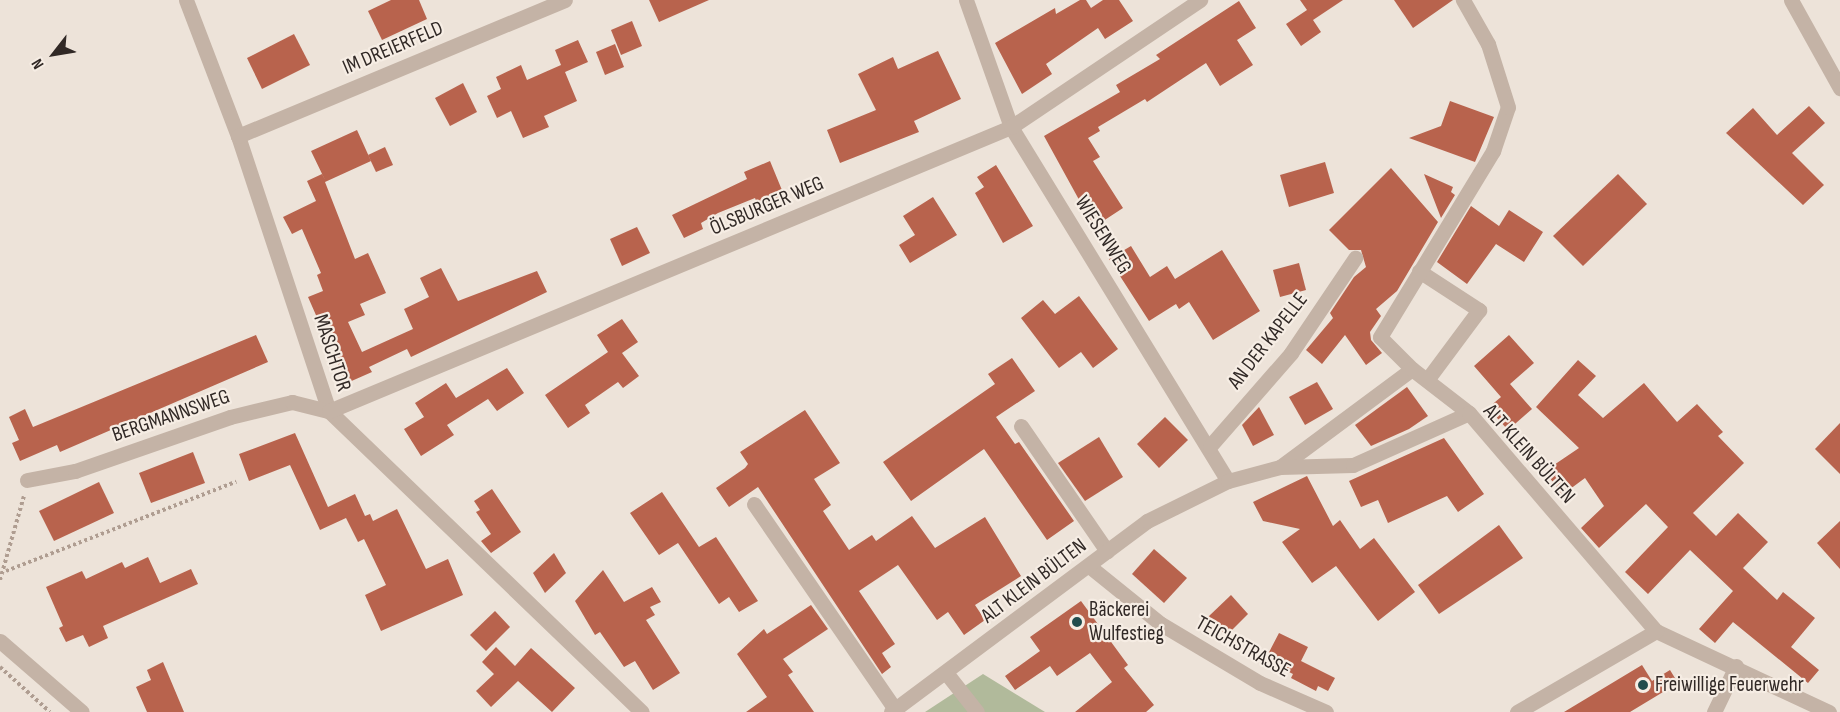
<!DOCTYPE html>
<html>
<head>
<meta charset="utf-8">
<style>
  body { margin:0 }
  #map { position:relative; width:1840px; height:712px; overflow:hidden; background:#ede3d9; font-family:"Sofia Sans Condensed",sans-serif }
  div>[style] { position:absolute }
  .green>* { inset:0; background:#b1ba9b }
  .building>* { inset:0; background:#b8634d }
  .path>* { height:4px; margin-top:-2px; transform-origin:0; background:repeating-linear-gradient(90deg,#af9d91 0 3px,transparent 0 6px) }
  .minor>* { height:15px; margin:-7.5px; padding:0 7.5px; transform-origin:7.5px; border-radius:7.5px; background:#c4b3a6 }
  .dots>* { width:16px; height:16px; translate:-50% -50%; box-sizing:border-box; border:3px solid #f6ede4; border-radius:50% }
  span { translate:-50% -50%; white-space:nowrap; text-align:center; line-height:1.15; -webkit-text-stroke:4.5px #f6ede4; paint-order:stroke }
  .street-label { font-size:21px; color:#312926 }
  .poi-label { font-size:21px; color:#312926 }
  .left { translate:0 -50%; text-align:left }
  .north { position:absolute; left:24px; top:24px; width:60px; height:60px; -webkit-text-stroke:4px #f6ede4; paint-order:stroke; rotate:239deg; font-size:16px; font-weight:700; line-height:24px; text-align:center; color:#312926 }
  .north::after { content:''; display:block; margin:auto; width:21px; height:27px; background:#312926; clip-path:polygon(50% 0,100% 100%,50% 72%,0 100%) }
</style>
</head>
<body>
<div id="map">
  <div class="green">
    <div style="clip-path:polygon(983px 674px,1045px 712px,925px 712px)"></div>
  </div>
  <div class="building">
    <div style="clip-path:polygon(391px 0,419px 0,427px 19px,382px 40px,368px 11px)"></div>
    <div style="clip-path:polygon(649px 0,709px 0,659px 22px)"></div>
    <div style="clip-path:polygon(1080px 0,1086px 0,1091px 8px,1103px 0,1119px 0,1133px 21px,1105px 39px,1098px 28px,1046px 64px,1052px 74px,1022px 94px,995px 43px,1055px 8px,1056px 14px)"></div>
    <div style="clip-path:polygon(1300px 0,1343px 0,1313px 20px,1321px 32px,1301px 46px,1286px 24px,1307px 10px)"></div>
    <div style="clip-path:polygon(1394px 0,1453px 0,1413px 28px)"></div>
    <div style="clip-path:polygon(1239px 1px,1256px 28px,1237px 40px,1253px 65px,1220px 86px,1206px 63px,1147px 102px,1145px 99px,1098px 127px,1100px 131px,1088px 138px,1100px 157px,1093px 161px,1123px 208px,1094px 227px,1044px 136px,1120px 92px,1116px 85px,1160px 59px,1156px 55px)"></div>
    <div style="clip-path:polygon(632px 21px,642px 46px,621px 55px,611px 30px)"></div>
    <div style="clip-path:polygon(294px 34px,310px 65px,262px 89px,247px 58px)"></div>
    <div style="clip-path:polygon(578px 40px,588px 62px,565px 72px,577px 101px,544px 116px,549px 127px,523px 138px,511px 111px,497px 118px,487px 96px,501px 89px,496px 77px,521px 65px,527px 80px,561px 65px,555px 50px)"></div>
    <div style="clip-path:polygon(615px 44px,624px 67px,605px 75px,596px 52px)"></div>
    <div style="clip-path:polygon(938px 51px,961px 99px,914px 121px,919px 132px,840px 163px,827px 130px,876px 110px,858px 74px,893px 57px,898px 69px)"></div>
    <div style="clip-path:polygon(463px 83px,477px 112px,450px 126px,435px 98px)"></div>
    <div style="clip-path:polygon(1450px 101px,1494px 117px,1475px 162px,1409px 138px,1441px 126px)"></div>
    <div style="clip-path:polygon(1809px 106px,1825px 123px,1792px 153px,1824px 185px,1803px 205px,1726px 133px,1753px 108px,1777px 135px)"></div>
    <div style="clip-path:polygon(357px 130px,371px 161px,325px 182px,355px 259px,368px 253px,386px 293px,360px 304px,365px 315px,348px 322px,362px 352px,413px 329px,404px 309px,429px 297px,420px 278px,441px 268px,458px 301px,537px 271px,547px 292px,411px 357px,407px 349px,369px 367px,372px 372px,347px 383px,334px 356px,340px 354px,324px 319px,319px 322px,308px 297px,323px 291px,317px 275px,321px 273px,302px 229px,292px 234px,283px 217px,316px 201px,307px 181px,322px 174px,325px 180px,311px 151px)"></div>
    <div style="clip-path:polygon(385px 147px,393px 165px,376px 172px,368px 155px)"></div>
    <div style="clip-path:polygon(770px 161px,784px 195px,758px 206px,755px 198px,718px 213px,701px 223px,703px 229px,684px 238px,672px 215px,747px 179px,744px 172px)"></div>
    <div style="clip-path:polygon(1325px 162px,1334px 193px,1289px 207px,1280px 175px)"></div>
    <div style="clip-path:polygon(996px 165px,1033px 226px,1003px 243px,975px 193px,984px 187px,977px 177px)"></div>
    <div style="clip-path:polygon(1391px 168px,1438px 222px,1397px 291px,1376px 309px,1381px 316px,1370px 332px,1371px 340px,1382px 353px,1366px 365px,1345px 335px,1322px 364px,1306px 350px,1333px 318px,1330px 313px,1354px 277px,1366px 267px,1361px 250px,1349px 250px,1329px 230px)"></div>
    <div style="clip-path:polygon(1424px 174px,1453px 187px,1451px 192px,1455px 195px,1441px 218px)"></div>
    <div style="clip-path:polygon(1618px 174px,1647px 204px,1583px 266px,1553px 236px)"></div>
    <div style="clip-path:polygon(933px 197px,957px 235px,910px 263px,899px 245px,915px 235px,903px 216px)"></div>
    <div style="clip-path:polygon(1471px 206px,1499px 226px,1509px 210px,1543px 232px,1524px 262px,1496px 244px,1467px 284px,1437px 262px)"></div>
    <div style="clip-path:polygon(637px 227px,650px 253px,622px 266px,610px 239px)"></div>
    <div style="clip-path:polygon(1131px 246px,1150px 277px,1167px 266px,1175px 279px,1222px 250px,1260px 311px,1213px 340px,1189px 302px,1179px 309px,1176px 304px,1149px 321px,1109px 259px)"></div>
    <div style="clip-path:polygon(1299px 263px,1306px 290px,1280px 297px,1273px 270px)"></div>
    <div style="clip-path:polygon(1079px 296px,1118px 349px,1093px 368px,1081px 352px,1059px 368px,1021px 318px,1043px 300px,1055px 314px)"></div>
    <div style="clip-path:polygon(622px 319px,638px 342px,622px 353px,639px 376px,623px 388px,618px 382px,585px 405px,590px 413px,568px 428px,545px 395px,608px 352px,597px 335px)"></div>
    <div style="clip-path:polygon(256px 335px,268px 362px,60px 452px,57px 445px,20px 461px,12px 443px,19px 440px,9px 417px,25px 409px,33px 427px)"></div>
    <div style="clip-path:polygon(1509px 335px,1534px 363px,1510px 384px,1532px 409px,1508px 430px,1488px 408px,1501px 397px,1474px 366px)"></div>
    <div style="clip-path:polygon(1012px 358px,1035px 391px,996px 417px,1015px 444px,1019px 442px,1074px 521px,1047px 540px,984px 449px,911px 501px,883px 462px,995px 384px,988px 374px)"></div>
    <div style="clip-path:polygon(1578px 360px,1596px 376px,1578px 395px,1603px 418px,1644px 383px,1677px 422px,1697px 404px,1723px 432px,1718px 436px,1744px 463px,1693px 513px,1716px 536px,1738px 513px,1768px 542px,1743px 568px,1777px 600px,1783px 592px,1815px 618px,1791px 647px,1819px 670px,1808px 683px,1733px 622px,1715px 643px,1699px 629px,1733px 591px,1690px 550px,1648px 594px,1625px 572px,1668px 527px,1646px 504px,1599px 548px,1581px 528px,1604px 506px,1585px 478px,1562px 495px,1545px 471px,1579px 448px,1536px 407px)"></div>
    <div style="clip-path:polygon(507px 368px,524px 393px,497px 411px,488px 399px,447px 425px,454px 435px,421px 456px,404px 429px,424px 417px,415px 403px,446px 383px,456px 398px)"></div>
    <div style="clip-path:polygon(1317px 382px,1333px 409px,1305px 425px,1289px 397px)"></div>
    <div style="clip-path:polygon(1407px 387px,1428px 416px,1409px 429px,1371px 446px,1355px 425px)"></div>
    <div style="clip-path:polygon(1259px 407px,1274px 435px,1253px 446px,1242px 425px)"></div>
    <div style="clip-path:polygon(805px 410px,840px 463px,814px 479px,831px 505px,823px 511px,849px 550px,872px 535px,876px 541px,912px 516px,935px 548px,985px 517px,1021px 576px,975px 605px,985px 620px,964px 635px,948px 612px,937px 620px,898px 565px,859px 591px,895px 644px,882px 653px,891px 667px,882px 674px,758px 487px,729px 507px,716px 488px,745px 468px,748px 464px,740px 452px)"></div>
    <div style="clip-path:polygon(1165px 417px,1188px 440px,1159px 468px,1137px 444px)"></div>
    <div style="clip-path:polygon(1840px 423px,1840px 474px,1815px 449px)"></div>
    <div style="clip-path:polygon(295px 433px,328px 507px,355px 494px,365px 516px,370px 514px,373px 521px,397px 509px,426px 569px,448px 559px,463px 595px,381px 631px,365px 595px,386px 585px,364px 539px,358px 542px,346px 518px,320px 530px,290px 465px,249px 481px,239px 454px)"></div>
    <div style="clip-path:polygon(1099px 437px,1123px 477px,1085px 501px,1058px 463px)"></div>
    <div style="clip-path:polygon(1444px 438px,1484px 494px,1458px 512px,1447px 496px,1388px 523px,1378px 500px,1361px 507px,1349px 481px)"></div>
    <div style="clip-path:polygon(193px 452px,205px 483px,151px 503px,139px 473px)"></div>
    <div style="clip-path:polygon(1307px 476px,1333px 526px,1340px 520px,1360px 549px,1374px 538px,1415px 592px,1378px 621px,1336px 566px,1312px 583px,1282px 542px,1300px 529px,1263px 521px,1253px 502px)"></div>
    <div style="clip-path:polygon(99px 482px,114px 513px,54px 541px,39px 511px)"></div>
    <div style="clip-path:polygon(492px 489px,521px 532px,491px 553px,481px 541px,491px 534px,476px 512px,480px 510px,474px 501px)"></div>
    <div style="clip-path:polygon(662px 492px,699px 547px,716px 537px,758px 601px,739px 612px,729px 597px,719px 604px,678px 543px,659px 555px,630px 513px)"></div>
    <div style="clip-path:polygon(1840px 521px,1840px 569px,1817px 543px)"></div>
    <div style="clip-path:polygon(1499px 525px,1523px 558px,1439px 614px,1418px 585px)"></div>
    <div style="clip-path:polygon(1154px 549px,1187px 578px,1164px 603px,1132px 574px)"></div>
    <div style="clip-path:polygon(554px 553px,566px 573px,545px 593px,533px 573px)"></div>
    <div style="clip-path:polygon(148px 557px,160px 583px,191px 569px,198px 584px,103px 626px,108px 638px,89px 647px,83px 635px,66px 642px,59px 628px,63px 626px,46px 587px,82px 571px,86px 579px,122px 562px,125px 568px)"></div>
    <div style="clip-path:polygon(603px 570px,624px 602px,652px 587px,661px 602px,650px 607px,655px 615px,646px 620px,680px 673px,653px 690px,635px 661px,624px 667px,600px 632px,595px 635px,575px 601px)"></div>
    <div style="clip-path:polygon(1231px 595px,1248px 614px,1226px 636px,1208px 617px)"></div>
    <div style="clip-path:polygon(1081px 601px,1128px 665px,1124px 668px,1154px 705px,1146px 712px,1075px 712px,1112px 682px,1090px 653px,1057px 676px,1050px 666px,1015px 690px,1005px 676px,1040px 651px,1030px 637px)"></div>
    <div style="clip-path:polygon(811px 605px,828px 629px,783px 659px,793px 672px,788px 675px,814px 712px,746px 712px,767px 697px,737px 654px,764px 629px,767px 634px)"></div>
    <div style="clip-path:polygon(495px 611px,510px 627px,486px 651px,470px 635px)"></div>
    <div style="clip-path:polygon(1279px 633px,1308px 647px,1301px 661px,1335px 678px,1328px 691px,1318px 686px,1316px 691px,1291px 678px,1293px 674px,1265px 660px)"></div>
    <div style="clip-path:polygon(496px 647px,515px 666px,531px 648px,575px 688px,552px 712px,518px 681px,491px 707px,476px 691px,494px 674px,482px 662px)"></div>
    <div style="clip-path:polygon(163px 662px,184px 712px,147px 712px,136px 687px,151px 680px,147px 670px)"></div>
    <div style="clip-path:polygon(1642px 665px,1652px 681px,1670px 670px,1678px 683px,1630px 712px,1564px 712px)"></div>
  </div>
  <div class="path">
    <div style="left:6px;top:571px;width:247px;rotate:-21.2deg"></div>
    <div style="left:0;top:580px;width:87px;rotate:-74.1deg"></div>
    <div style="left:0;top:667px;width:67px;rotate:42deg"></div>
  </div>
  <div class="minor">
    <div style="left:186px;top:0;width:146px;rotate:69.1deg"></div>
    <div style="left:238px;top:136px;width:290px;rotate:71.7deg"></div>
    <div style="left:329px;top:411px;width:434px;rotate:43.9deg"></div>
    <div style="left:966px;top:0;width:135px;rotate:70.5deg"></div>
    <div style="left:1011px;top:127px;width:415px;rotate:58.5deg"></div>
    <div style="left:1791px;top:0;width:101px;rotate:60.9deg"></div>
    <div style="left:238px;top:136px;width:354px;rotate:-22.6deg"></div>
    <div style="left:1419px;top:271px;width:72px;rotate:33deg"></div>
    <div style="left:1479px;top:310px;width:87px;rotate:126.6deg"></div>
    <div style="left:1412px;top:369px;width:45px;rotate:-135deg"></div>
    <div style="left:1380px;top:337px;width:218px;rotate:-58.7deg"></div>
    <div style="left:1493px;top:151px;width:46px;rotate:-71.2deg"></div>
    <div style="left:1508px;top:107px;width:66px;rotate:-107.6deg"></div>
    <div style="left:1488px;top:44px;width:51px;rotate:-119.6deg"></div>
    <div style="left:1021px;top:426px;width:152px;rotate:55.5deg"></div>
    <div style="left:1210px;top:446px;width:123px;rotate:-48.9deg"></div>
    <div style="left:1291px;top:353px;width:115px;rotate:-56deg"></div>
    <div style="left:1280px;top:467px;width:164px;rotate:-36.6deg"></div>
    <div style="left:1412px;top:369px;width:72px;rotate:37.7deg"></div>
    <div style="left:27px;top:480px;width:49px;rotate:-10.6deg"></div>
    <div style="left:75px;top:471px;width:164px;rotate:-19.2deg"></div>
    <div style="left:230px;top:417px;width:64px;rotate:-13.6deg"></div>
    <div style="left:292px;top:402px;width:38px;rotate:14deg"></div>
    <div style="left:329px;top:411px;width:739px;rotate:-22.61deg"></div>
    <div style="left:1011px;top:127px;width:228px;rotate:-33.9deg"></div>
    <div style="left:754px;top:504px;width:249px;rotate:55.5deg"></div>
    <div style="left:1089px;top:566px;width:92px;rotate:38.9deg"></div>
    <div style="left:1161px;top:624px;width:115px;rotate:30.8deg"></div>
    <div style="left:1260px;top:683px;width:72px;rotate:23.7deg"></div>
    <div style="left:0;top:641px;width:108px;rotate:40.9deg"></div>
    <div style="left:947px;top:674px;width:48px;rotate:51.7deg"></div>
    <div style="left:891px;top:712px;width:319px;rotate:-36.7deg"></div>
    <div style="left:1147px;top:521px;width:90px;rotate:-26.3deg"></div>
    <div style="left:1228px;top:481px;width:54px;rotate:-15.1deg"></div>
    <div style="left:1280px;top:467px;width:73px;rotate:-1.6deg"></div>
    <div style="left:1353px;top:465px;width:127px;rotate:-24.1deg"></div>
    <div style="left:1469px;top:413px;width:287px;rotate:49.4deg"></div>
    <div style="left:1656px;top:631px;width:191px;rotate:25.1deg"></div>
    <div style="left:1517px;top:712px;width:161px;rotate:-30.2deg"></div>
    <div style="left:1714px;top:712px;width:51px;rotate:-64.4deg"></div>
  </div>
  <div class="dots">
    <div style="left:1077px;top:622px;background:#214c4d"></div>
    <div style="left:1643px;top:685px;background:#214c4d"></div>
  </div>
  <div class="street-label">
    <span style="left:393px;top:48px;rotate:-23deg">IM DREIERFELD</span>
    <span style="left:767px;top:206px;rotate:-23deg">ÖLSBURGER WEG</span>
    <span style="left:1103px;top:235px;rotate:58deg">WIESENWEG</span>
    <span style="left:1268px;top:341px;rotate:-52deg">AN DER KAPELLE</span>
    <span style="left:332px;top:353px;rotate:72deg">MASCHTOR</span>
    <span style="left:171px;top:416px;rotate:-19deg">BERGMANNSWEG</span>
    <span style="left:1529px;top:454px;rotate:48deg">ALT KLEIN BÜLTEN</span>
    <span style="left:1034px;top:581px;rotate:-37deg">ALT KLEIN BÜLTEN</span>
    <span style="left:1243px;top:647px;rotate:29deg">TEICHSTRASSE</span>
  </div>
  <div class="poi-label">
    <span class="left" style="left:1089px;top:622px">Bäckerei<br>Wulfestieg</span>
    <span class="left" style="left:1655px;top:685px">Freiwillige Feuerwehr</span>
  </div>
  <div class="north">N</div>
</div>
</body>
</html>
